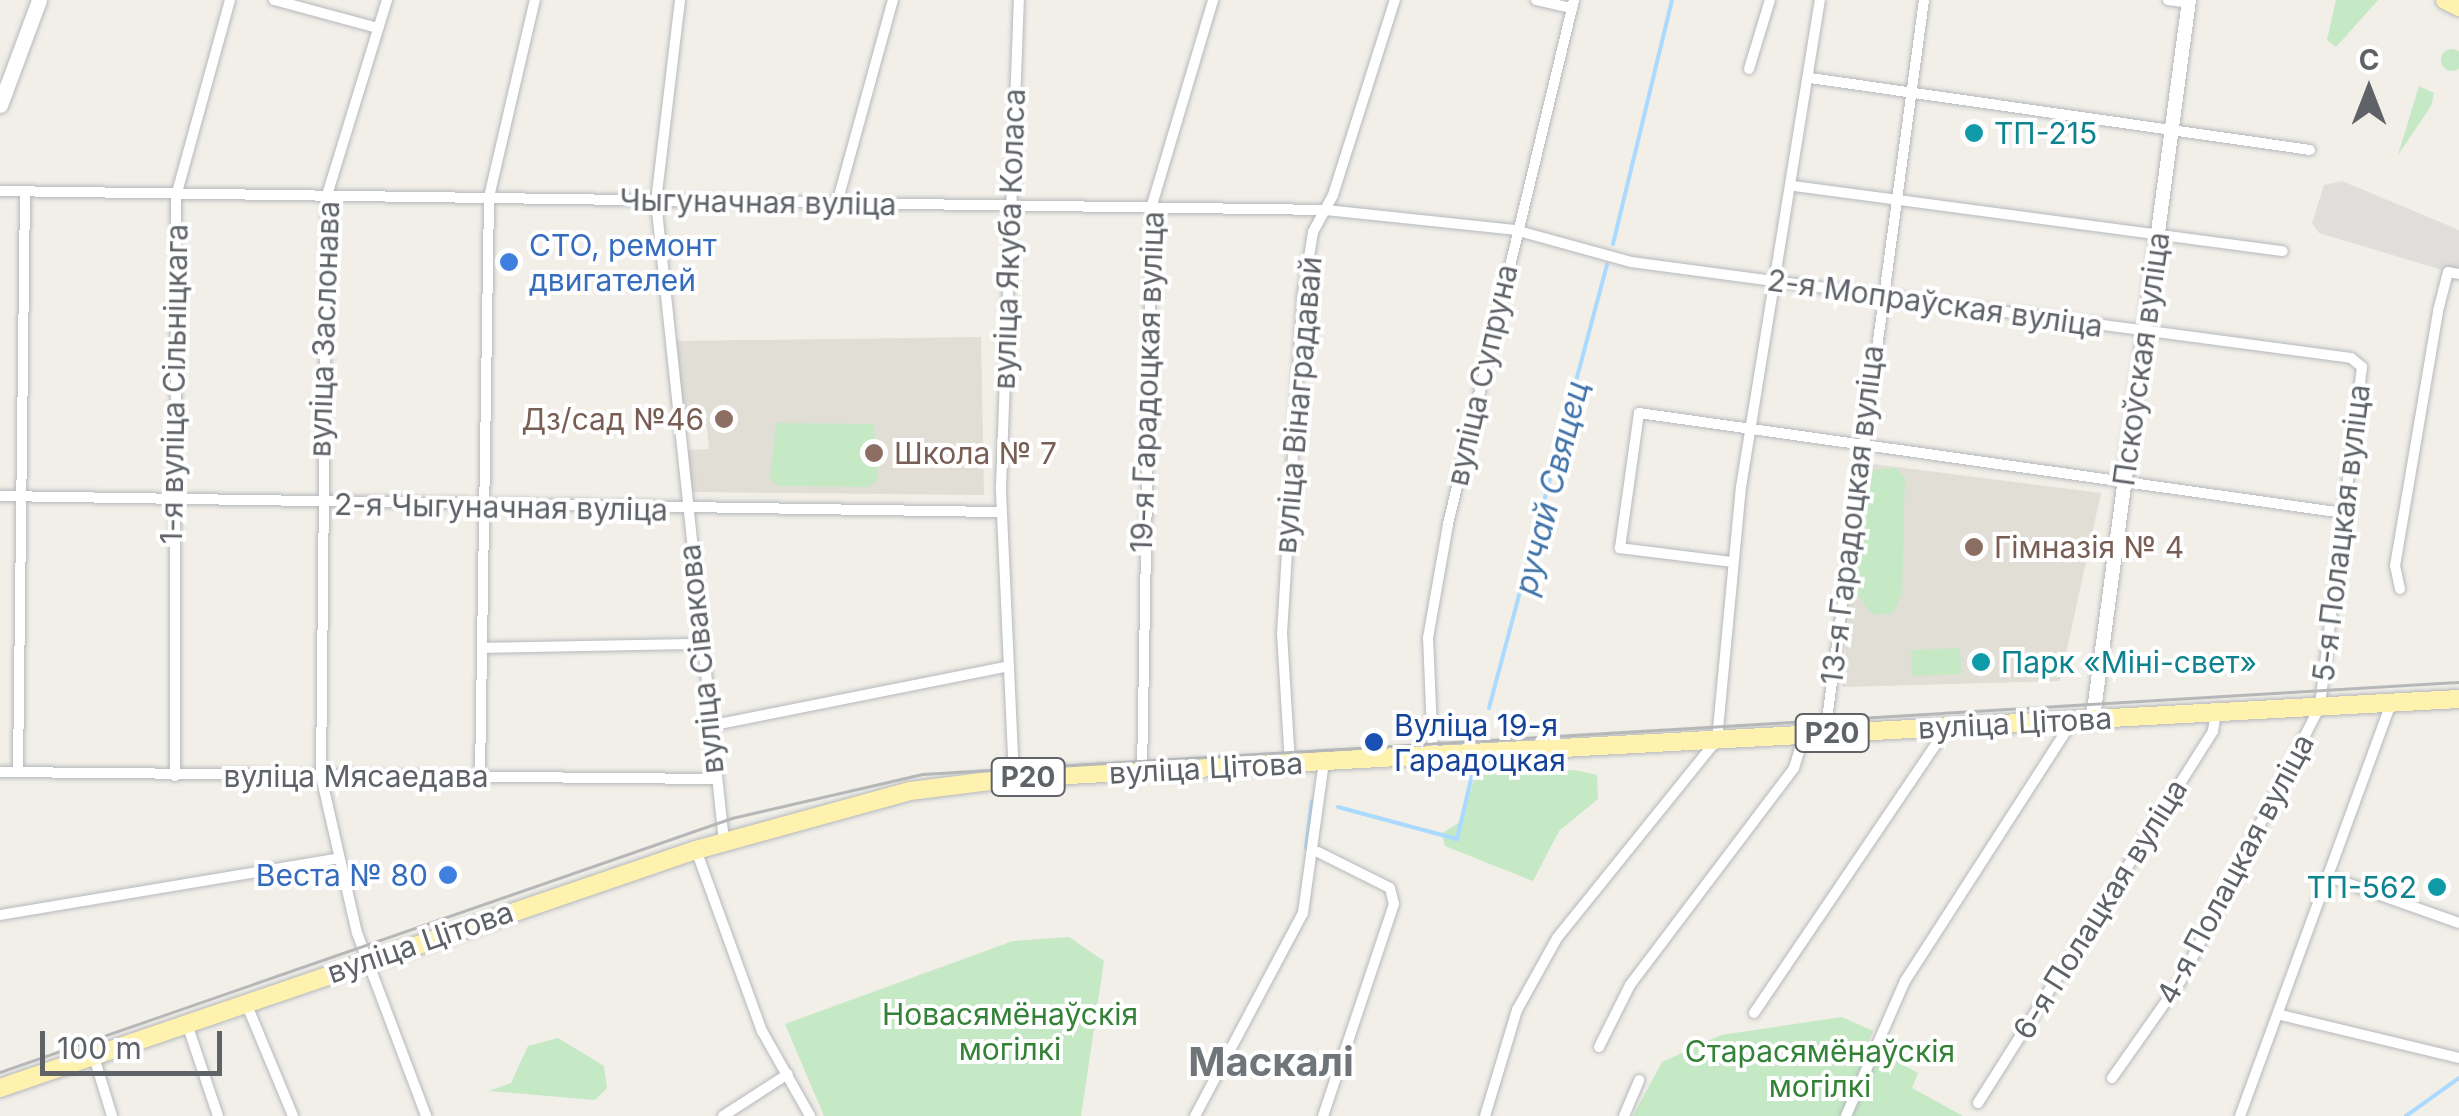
<!DOCTYPE html>
<html>
<head>
<meta charset="utf-8">
<style>
  body { margin:0 }
  #map { position:relative; width:2459px; height:1116px; overflow:hidden; background:#f1efe8; font-family:Inter,sans-serif }
  div>[style] { position:absolute }
  .industrial>* { inset:0; background:#e0deda }
  .education>* { inset:0; background:#e1ded6 }
  .green>* { inset:0; background:#c5e8c5 }
  .round { border-radius:50% }
  .stream>* { height:4px; margin:-2px; padding:0 2px; transform-origin:2px; border-radius:2px; background:#aadaff }
  .roads { filter:drop-shadow(0 0 2px #b5b8bc) drop-shadow(0 0 2px #b5b8bc) }
  .minor>* { height:10px; margin:-5px; padding:0 5px; transform-origin:5px; border-radius:5px; background:#fff }
  .tertiary>* { height:14px; margin:-7px; padding:0 7px; transform-origin:7px; border-radius:7px; background:#fff }
  .secondary>* { height:15px; margin:-7.5px; padding:0 7.5px; transform-origin:7.5px; border-radius:7.5px; background:#fff }
  .primary>* { height:18px; margin:-9px; padding:0 9px; transform-origin:9px; border-radius:9px; background:#fff2af }
  .tram>* { height:2.5px; margin:-1.25px; padding:0 1.25px; transform-origin:1.25px; border-radius:1.25px; background:#b6b7b8 }
  .dots>* { width:28px; height:28px; translate:-50% -50%; box-sizing:border-box; border:5px solid #fff; border-radius:50% }
  span { translate:-50% -50%; white-space:nowrap; text-align:center; line-height:1.15; -webkit-text-stroke:8px #fff; paint-order:stroke }
  .shield-label span { padding:2px 8px; background:#fff; border:2px solid; border-radius:8px; -webkit-text-stroke-width:0 }
  .shield-label { font-size:28px; color:#5f6368; font-weight:700 }
  .culture-label { font-size:30px; color:#0d838f }
  .left { translate:0 -50%; text-align:left }
  .right { translate:-100% -50%; text-align:right }
  .street-label { font-size:30px; color:#5f6368 }
  .shop-label { font-size:30px; color:#366cbe }
  .education-label { font-size:30px; color:#785e54 }
  .transit-label { font-size:30px; color:#164399 }
  .park-label { font-size:30px; color:#348238 }
  .water-label { font-size:32px; color:#4174aa; font-style:italic }
  .district-label { font-size:40px; color:#70757a; font-weight:700 }
  .north { position:absolute; left:2319px; top:40px; width:100px; height:100px; -webkit-text-stroke:8px #fff; paint-order:stroke; rotate:0deg; font-size:28px; font-weight:700; line-height:40px; text-align:center; color:#5f6368 }
  .north::after { content:''; display:block; margin:auto; width:35px; height:45px; background:#5f6368; clip-path:polygon(50% 0,100% 100%,50% 72%,0 100%) }
  .scale { position:absolute; left:40px; top:1031px; width:182px; height:45px; box-sizing:border-box; border:5px solid #5f6368; border-top:0; padding-left:12px; font-size:30px; line-height:35px; white-space:nowrap; color:#5f6368; -webkit-text-stroke:8px #fff; paint-order:stroke }
</style>
</head>
<body>
<div id="map">
  <div class="industrial">
    <div style="clip-path:polygon(2342px 181px,2459px 230px,2459px 275px,2319px 233px,2312px 223px,2324px 185px)"></div>
  </div>
  <div class="education">
    <div style="clip-path:polygon(981px 337px,984px 495px,692px 492px,687px 450px,709px 449px,707px 427px,685px 427px,677px 341px)"></div>
    <div style="clip-path:polygon(1865px 463px,2101px 493px,2060px 681px,1842px 687px)"></div>
  </div>
  <div class="green">
    <div style="clip-path:polygon(2336px 0,2378px 0,2336px 47px,2327px 40px)"></div>
    <div class="round" style="left:2441px;top:49px;width:22px;height:22px"></div>
    <div style="clip-path:polygon(2419px 86px,2434px 93px,2431px 106px,2398px 155px)"></div>
    <div style="clip-path:polygon(776px 423px,874px 424px,878px 479px,869px 487px,778px 486px,770px 479px)"></div>
    <div style="clip-path:polygon(1896px 468px,1905px 478px,1902px 593px,1893px 613px,1873px 615px,1854px 591px,1864px 486px,1871px 470px)"></div>
    <div style="clip-path:polygon(1960px 648px,1961px 674px,1912px 676px,1911px 650px)"></div>
    <div style="clip-path:polygon(1574px 770px,1597px 775px,1598px 799px,1559px 831px,1533px 881px,1445px 846px,1442px 833px,1462px 821px,1475px 775px)"></div>
    <div style="clip-path:polygon(1069px 937px,1104px 961px,1081px 1116px,824px 1116px,785px 1024px,1013px 941px)"></div>
    <div style="clip-path:polygon(1842px 1017px,1873px 1031px,1867px 1045px,1918px 1073px,1912px 1088px,1963px 1116px,1633px 1116px,1662px 1062px,1721px 1035px)"></div>
    <div style="clip-path:polygon(558px 1038px,604px 1066px,607px 1088px,595px 1100px,489px 1091px,511px 1083px,528px 1046px)"></div>
  </div>
  <div class="stream">
    <div style="left:1613px;top:244px;width:251px;rotate:-76.4deg"></div>
    <div style="left:1489px;top:708px;width:459px;rotate:-75.1deg"></div>
    <div style="left:1338px;top:807px;width:123px;rotate:15.1deg"></div>
    <div style="left:1457px;top:839px;width:66px;rotate:-76.8deg"></div>
    <div style="left:1306px;top:848px;width:47px;rotate:-82.7deg"></div>
    <div style="left:2406px;top:1116px;width:65px;rotate:-35.6deg"></div>
  </div>
  <div class="roads">
    <div class="minor">
      <div style="left:274px;top:0;width:108px;rotate:15.1deg"></div>
      <div style="left:387px;top:0;width:204px;rotate:107.1deg"></div>
      <div style="left:327px;top:195px;width:581px;rotate:90.59deg"></div>
      <div style="left:321px;top:776px;width:161px;rotate:77.1deg"></div>
      <div style="left:357px;top:933px;width:196px;rotate:69.3deg"></div>
      <div style="left:680px;top:0;width:202px;rotate:96.8deg"></div>
      <div style="left:656px;top:201px;width:644px;rotate:83.94deg"></div>
      <div style="left:1536px;top:0;width:37px;rotate:13deg"></div>
      <div style="left:2168px;top:0;width:21px;rotate:8deg"></div>
      <div style="left:1749px;top:69px;width:72px;rotate:-73.1deg"></div>
      <div style="left:1810px;top:78px;width:505px;rotate:8.19deg"></div>
      <div style="left:1794px;top:186px;width:493px;rotate:7.6deg"></div>
      <div style="left:0;top:191px;width:1326px;rotate:0.82deg"></div>
      <div style="left:1326px;top:210px;width:190px;rotate:6deg"></div>
      <div style="left:1515px;top:230px;width:120px;rotate:15.4deg"></div>
      <div style="left:1631px;top:262px;width:726px;rotate:7.59deg"></div>
      <div style="left:2351px;top:358px;width:14px;rotate:39deg"></div>
      <div style="left:2362px;top:367px;width:342px;rotate:97.1deg"></div>
      <div style="left:2320px;top:706px;width:307px;rotate:116.9deg"></div>
      <div style="left:2181px;top:980px;width:120px;rotate:125.1deg"></div>
      <div style="left:837px;top:203px;width:211px;rotate:-74.6deg"></div>
      <div style="left:0;top:496px;width:1001px;rotate:0.92deg"></div>
      <div style="left:1732px;top:562px;width:113px;rotate:-172.9deg"></div>
      <div style="left:1620px;top:548px;width:136px;rotate:-82deg"></div>
      <div style="left:1639px;top:413px;width:711px;rotate:8.08deg"></div>
      <div style="left:2400px;top:589px;width:24px;rotate:-102deg"></div>
      <div style="left:2395px;top:566px;width:259px;rotate:-80.4deg"></div>
      <div style="left:2438px;top:311px;width:40px;rotate:-75.6deg"></div>
      <div style="left:2448px;top:272px;width:11px;rotate:10deg"></div>
      <div style="left:483px;top:648px;width:216px;rotate:-1.1deg"></div>
      <div style="left:709px;top:726px;width:301px;rotate:-11.3deg"></div>
      <div style="left:1825px;top:734px;width:741px;rotate:-82.32deg"></div>
      <div style="left:1433px;top:756px;width:118px;rotate:-92.4deg"></div>
      <div style="left:1428px;top:638px;width:116px;rotate:-80deg"></div>
      <div style="left:1448px;top:524px;width:539px;rotate:-76.48deg"></div>
      <div style="left:1290px;top:764px;width:130px;rotate:-93.5deg"></div>
      <div style="left:1282px;top:634px;width:341px;rotate:-86.5deg"></div>
      <div style="left:1303px;top:294px;width:63px;rotate:-80.8deg"></div>
      <div style="left:1313px;top:232px;width:42px;rotate:-61.6deg"></div>
      <div style="left:1333px;top:195px;width:205px;rotate:-72.4deg"></div>
      <div style="left:18px;top:771px;width:579px;rotate:-89.31deg"></div>
      <div style="left:0;top:772px;width:713px;rotate:0.56deg"></div>
      <div style="left:1142px;top:773px;width:568px;rotate:-88.99deg"></div>
      <div style="left:1152px;top:205px;width:214px;rotate:-73.4deg"></div>
      <div style="left:175px;top:776px;width:580px;rotate:-89.9deg"></div>
      <div style="left:176px;top:196px;width:203px;rotate:-74.6deg"></div>
      <div style="left:480px;top:777px;width:580px;rotate:-89.11deg"></div>
      <div style="left:489px;top:197px;width:202px;rotate:-76.9deg"></div>
      <div style="left:1014px;top:778px;width:291px;rotate:-92.6deg"></div>
      <div style="left:1001px;top:487px;width:487px;rotate:-87.9deg"></div>
      <div style="left:696px;top:850px;width:193px;rotate:70deg"></div>
      <div style="left:762px;top:1031px;width:98px;rotate:60.5deg"></div>
      <div style="left:1318px;top:852px;width:80px;rotate:26.6deg"></div>
      <div style="left:1390px;top:888px;width:16px;rotate:76deg"></div>
      <div style="left:1394px;top:904px;width:224px;rotate:108.5deg"></div>
      <div style="left:2332px;top:878px;width:135px;rotate:19.5deg"></div>
      <div style="left:0;top:915px;width:341px;rotate:-9.5deg"></div>
      <div style="left:246px;top:1003px;width:122px;rotate:67.4deg"></div>
      <div style="left:1754px;top:1013px;width:344px;rotate:-55.9deg"></div>
      <div style="left:2281px;top:1015px;width:183px;rotate:13.6deg"></div>
      <div style="left:187px;top:1024px;width:97px;rotate:71.4deg"></div>
      <div style="left:1599px;top:1047px;width:69px;rotate:-63.4deg"></div>
      <div style="left:1630px;top:985px;width:272px;rotate:-52.9deg"></div>
      <div style="left:1794px;top:768px;width:34px;rotate:-73deg"></div>
      <div style="left:94px;top:1057px;width:62px;rotate:73deg"></div>
      <div style="left:1978px;top:1103px;width:440px;rotate:-57.7deg"></div>
      <div style="left:2213px;top:731px;width:19px;rotate:-81deg"></div>
      <div style="left:723px;top:1116px;width:77px;rotate:-32.9deg"></div>
      <div style="left:1195px;top:1116px;width:230px;rotate:-62deg"></div>
      <div style="left:1303px;top:913px;width:152px;rotate:-82.1deg"></div>
      <div style="left:1485px;top:1116px;width:111px;rotate:-73.2deg"></div>
      <div style="left:1517px;top:1010px;width:82px;rotate:-60.9deg"></div>
      <div style="left:1557px;top:938px;width:255px;rotate:-51.1deg"></div>
      <div style="left:1717px;top:740px;width:254px;rotate:-84.6deg"></div>
      <div style="left:1741px;top:487px;width:493px;rotate:-80.8deg"></div>
      <div style="left:1624px;top:1116px;width:39px;rotate:-67deg"></div>
      <div style="left:1846px;top:1116px;width:147px;rotate:-66.4deg"></div>
      <div style="left:1905px;top:981px;width:312px;rotate:-57.2deg"></div>
      <div style="left:2240px;top:1116px;width:440px;rotate:-69.9deg"></div>
    </div>
    <div class="tertiary">
      <div style="left:2093px;top:718px;width:724px;rotate:-82.38deg"></div>
    </div>
    <div class="secondary">
      <div style="left:0;top:105px;width:112px;rotate:-69.6deg"></div>
    </div>
    <div class="primary">
      <div style="left:2445px;top:0;width:16px;rotate:27deg"></div>
      <div style="left:0;top:1088px;width:736px;rotate:-18.88deg"></div>
      <div style="left:696px;top:850px;width:222px;rotate:-15.4deg"></div>
      <div style="left:910px;top:791px;width:105px;rotate:-7.1deg"></div>
      <div style="left:1014px;top:778px;width:1447px;rotate:-3.13deg"></div>
    </div>
  </div>
  <div class="tram">
    <div style="left:0;top:1072px;width:775px;rotate:-19.14deg"></div>
    <div style="left:732px;top:818px;width:196px;rotate:-13deg"></div>
    <div style="left:923px;top:774px;width:1539px;rotate:-3.43deg"></div>
  </div>
  <div class="dots">
    <div style="left:1974px;top:133px;background:#0f9aa8"></div>
    <div style="left:509px;top:262px;background:#3f7fe0"></div>
    <div style="left:724px;top:419px;background:#8d6e63"></div>
    <div style="left:874px;top:453px;background:#8d6e63"></div>
    <div style="left:1974px;top:547px;background:#8d6e63"></div>
    <div style="left:1981px;top:662px;background:#0f9aa8"></div>
    <div style="left:1374px;top:742px;background:#1a4fb4"></div>
    <div style="left:448px;top:875px;background:#3f7fe0"></div>
    <div style="left:2437px;top:887px;background:#0f9aa8"></div>
  </div>
  <div class="shield-label">
    <span style="left:1832px;top:733px">Р20</span>
    <span style="left:1028px;top:777px">Р20</span>
  </div>
  <div class="culture-label">
    <span class="left" style="left:1994px;top:133px">ТП-215</span>
    <span class="left" style="left:2001px;top:662px">Парк «Міні-свет»</span>
    <span class="right" style="left:2417px;top:887px">ТП-562</span>
  </div>
  <div class="street-label">
    <span style="left:758px;top:202px;rotate:1deg">Чыгуначная вуліца</span>
    <span style="left:1009px;top:239px;rotate:-88deg">вуліца Якуба Коласа</span>
    <span style="left:1935px;top:303px;rotate:8deg">2-я Мопраўская вуліца</span>
    <span style="left:324px;top:329px;rotate:-88deg">вуліца Заслонава</span>
    <span style="left:2141px;top:359px;rotate:-82deg">Пскоўская вуліца</span>
    <span style="left:1482px;top:375px;rotate:-77deg">вуліца Супруна</span>
    <span style="left:1147px;top:382px;rotate:-88deg">19-я Гарадоцкая вуліца</span>
    <span style="left:174px;top:384px;rotate:-89deg">1-я вуліца Сільніцкага</span>
    <span style="left:1298px;top:405px;rotate:-85deg">вуліца Вінаградавай</span>
    <span style="left:501px;top:507px;rotate:1deg">2-я Чыгуначная вуліца</span>
    <span style="left:1852px;top:515px;rotate:-83deg">13-я Гарадоцкая вуліца</span>
    <span style="left:2341px;top:533px;rotate:-83deg">5-я Полацкая вуліца</span>
    <span style="left:701px;top:659px;rotate:-96deg">вуліца Сівакова</span>
    <span style="left:2015px;top:723px;rotate:-3deg">вуліца Цітова</span>
    <span style="left:1206px;top:768px;rotate:-3deg">вуліца Цітова</span>
    <span style="left:356px;top:776px">вуліца Мясаедава</span>
    <span style="left:2235px;top:869px;rotate:-62deg">4-я Полацкая вуліца</span>
    <span style="left:2100px;top:909px;rotate:-58deg">6-я Полацкая вуліца</span>
    <span style="left:420px;top:942px;rotate:-19deg">вуліца Цітова</span>
  </div>
  <div class="shop-label">
    <span class="left" style="left:529px;top:262px">СТО, ремонт<br>двигателей</span>
    <span class="right" style="left:428px;top:875px">Веста № 80</span>
  </div>
  <div class="education-label">
    <span class="right" style="left:704px;top:419px">Дз/сад №46</span>
    <span class="left" style="left:894px;top:453px">Школа № 7</span>
    <span class="left" style="left:1994px;top:547px">Гімназія № 4</span>
  </div>
  <div class="transit-label">
    <span class="left" style="left:1394px;top:742px">Вуліца 19-я<br>Гарадоцкая</span>
  </div>
  <div class="park-label">
    <span style="left:1010px;top:1031px">Новасямёнаўскія<br>могілкі</span>
    <span style="left:1820px;top:1068px">Старасямёнаўскія<br>могілкі</span>
  </div>
  <div class="water-label">
    <span style="left:1552px;top:488px;rotate:-76deg">ручай Свяцец</span>
  </div>
  <div class="district-label">
    <span style="left:1271px;top:1062px">Маскалі</span>
  </div>
  <div class="north">С</div>
  <div class="scale">100 m</div>
</div>
</body>
</html>
